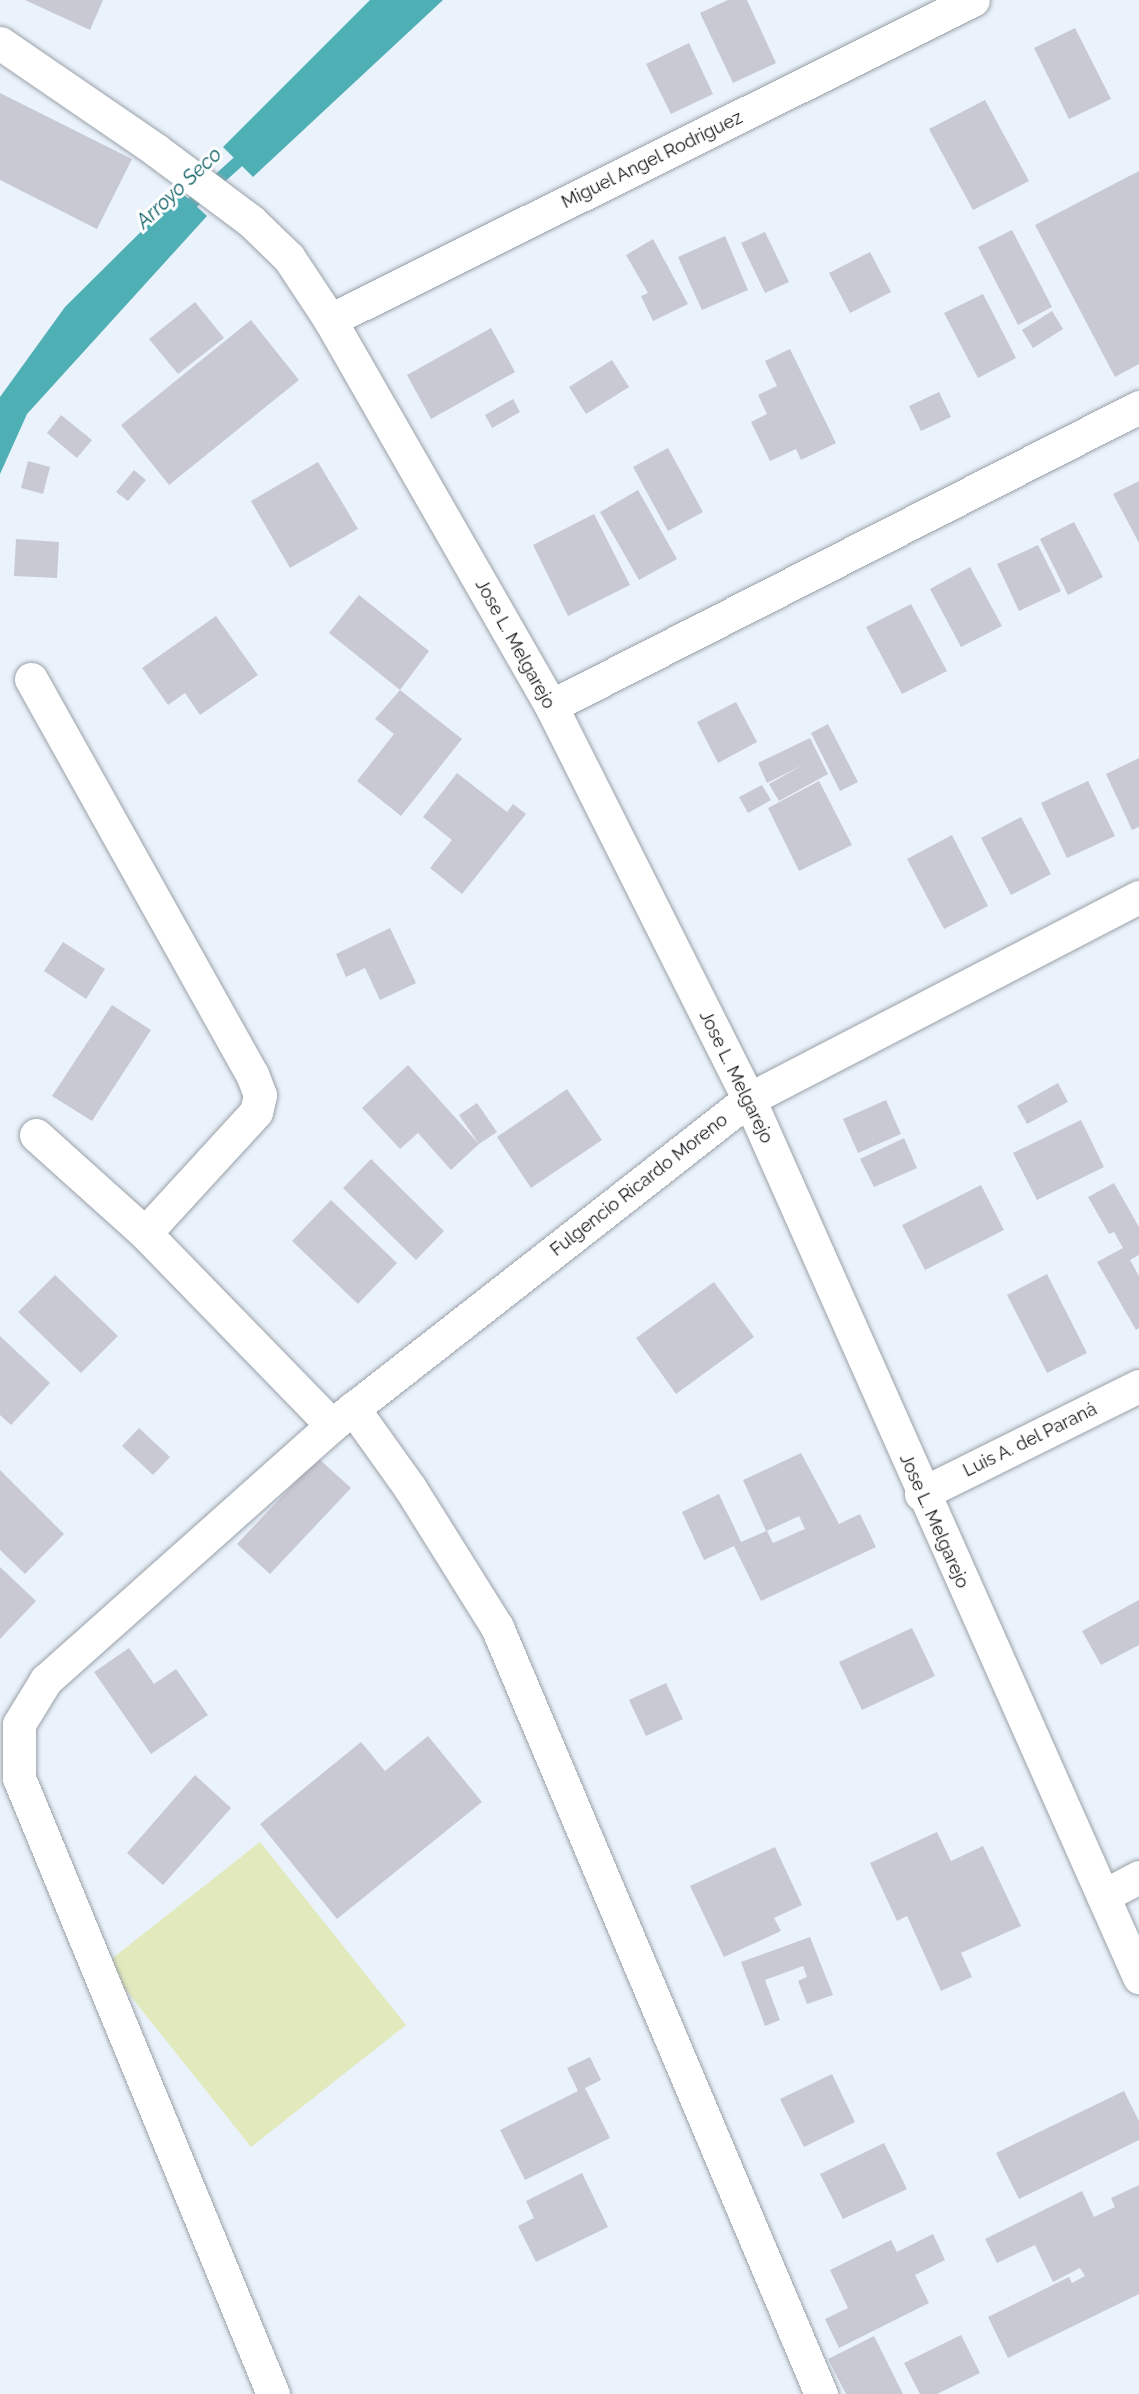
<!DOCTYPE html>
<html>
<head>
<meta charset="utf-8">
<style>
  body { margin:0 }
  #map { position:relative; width:1139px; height:2394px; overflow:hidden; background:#eaf2fb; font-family:Raleway,sans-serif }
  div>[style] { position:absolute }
  .green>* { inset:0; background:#e1e9bd }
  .water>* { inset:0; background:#4eafb5 }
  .stream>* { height:12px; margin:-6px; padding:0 6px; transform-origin:6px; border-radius:6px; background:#4eafb5 }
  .building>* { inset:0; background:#c9c9d3 }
  .roads { filter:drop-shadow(0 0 2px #9aa1a9) drop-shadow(0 0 2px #9aa1a9) }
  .minor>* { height:33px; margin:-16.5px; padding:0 16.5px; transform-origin:16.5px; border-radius:16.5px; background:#fff }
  span { translate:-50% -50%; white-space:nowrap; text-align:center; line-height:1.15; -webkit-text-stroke:6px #fff; paint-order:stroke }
  .street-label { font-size:18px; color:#131619 }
  .water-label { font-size:20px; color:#0f6166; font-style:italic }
</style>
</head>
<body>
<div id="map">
  <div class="green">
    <div style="clip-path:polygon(260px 1842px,406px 2025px,251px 2147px,105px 1964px)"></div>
  </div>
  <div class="water">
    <div style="clip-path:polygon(370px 0,443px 0,253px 177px,223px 147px)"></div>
    <div style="clip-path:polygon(181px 192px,207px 216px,27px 414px,0 474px,0 397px,65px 307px)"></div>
  </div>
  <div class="stream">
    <div style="left:180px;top:214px;width:94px;rotate:-42deg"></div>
  </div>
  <div class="building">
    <div style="clip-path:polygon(25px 0,103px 0,90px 30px)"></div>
    <div style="clip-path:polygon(728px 0,747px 0,776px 63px,733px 83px,700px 13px)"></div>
    <div style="clip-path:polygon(1075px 28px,1111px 99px,1069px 119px,1034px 48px)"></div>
    <div style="clip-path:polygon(689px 43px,713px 94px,671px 114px,646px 64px)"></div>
    <div style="clip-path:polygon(0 93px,132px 159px,97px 229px,0 180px)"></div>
    <div style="clip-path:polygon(985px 100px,1029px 181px,973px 210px,929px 129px)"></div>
    <div style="clip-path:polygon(1139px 171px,1139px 364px,1115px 377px,1035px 225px)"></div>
    <div style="clip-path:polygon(1012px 230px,1052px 307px,1018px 325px,978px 247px)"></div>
    <div style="clip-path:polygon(765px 232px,789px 282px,765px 293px,741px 243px)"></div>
    <div style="clip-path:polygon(725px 236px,748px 290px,702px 310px,678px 257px)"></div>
    <div style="clip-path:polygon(653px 239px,688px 304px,653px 321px,641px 296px,648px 293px,626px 255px)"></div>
    <div style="clip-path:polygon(870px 252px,891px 292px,850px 313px,829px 273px)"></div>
    <div style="clip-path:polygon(983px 294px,1016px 358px,978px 378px,944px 313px)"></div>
    <div style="clip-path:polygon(195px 302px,224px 338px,178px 374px,149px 339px)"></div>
    <div style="clip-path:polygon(1052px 311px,1063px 329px,1033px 348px,1022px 330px)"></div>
    <div style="clip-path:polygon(251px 320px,299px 380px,169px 485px,121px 425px)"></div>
    <div style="clip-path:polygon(491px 328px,515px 372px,431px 419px,407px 375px)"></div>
    <div style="clip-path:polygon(790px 349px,836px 443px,801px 460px,796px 449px,770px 461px,751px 422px,767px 414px,758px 395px,777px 386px,765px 361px)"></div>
    <div style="clip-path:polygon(612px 360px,629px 387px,586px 414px,569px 387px)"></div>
    <div style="clip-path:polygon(939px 392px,951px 417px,921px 431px,909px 406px)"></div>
    <div style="clip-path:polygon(513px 399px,520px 412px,492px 428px,485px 415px)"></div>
    <div style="clip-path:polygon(61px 415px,92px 440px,77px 458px,47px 433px)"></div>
    <div style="clip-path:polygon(668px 448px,703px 512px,668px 531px,633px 467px)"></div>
    <div style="clip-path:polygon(28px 461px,50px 467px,43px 494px,21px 488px)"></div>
    <div style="clip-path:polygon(318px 462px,358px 529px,290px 568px,251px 501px)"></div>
    <div style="clip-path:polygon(134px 470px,146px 480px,128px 501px,116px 492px)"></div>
    <div style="clip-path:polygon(1139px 481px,1139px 543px,1113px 494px)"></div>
    <div style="clip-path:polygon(638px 490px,677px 559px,639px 580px,600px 512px)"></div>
    <div style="clip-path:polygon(594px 514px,630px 585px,568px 616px,533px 545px)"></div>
    <div style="clip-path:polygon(1074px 522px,1103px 577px,1068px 595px,1040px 539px)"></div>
    <div style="clip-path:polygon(16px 539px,59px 542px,57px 578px,14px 576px)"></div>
    <div style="clip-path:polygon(1038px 545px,1061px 591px,1019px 611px,997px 564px)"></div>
    <div style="clip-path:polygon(970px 567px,1002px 626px,961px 647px,930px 589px)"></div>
    <div style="clip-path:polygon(359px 595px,429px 651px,400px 690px,329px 633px)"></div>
    <div style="clip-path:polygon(911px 604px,947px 671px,902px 694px,866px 627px)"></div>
    <div style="clip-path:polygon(216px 616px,258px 675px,200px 715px,185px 693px,168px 705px,142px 668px)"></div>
    <div style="clip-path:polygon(400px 690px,462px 739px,401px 816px,357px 781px,394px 734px,375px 719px)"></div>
    <div style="clip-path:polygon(736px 702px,757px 742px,718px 763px,697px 722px)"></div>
    <div style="clip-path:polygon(828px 724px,858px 782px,840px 791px,811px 733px)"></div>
    <div style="clip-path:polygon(810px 738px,828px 774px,779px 801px,769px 784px,803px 765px,767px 783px,758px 763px)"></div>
    <div style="clip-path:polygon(1139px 758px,1139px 827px,1132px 830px,1106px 774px)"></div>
    <div style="clip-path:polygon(457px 773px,507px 812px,513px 804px,526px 814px,462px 894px,430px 868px,452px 840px,423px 817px)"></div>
    <div style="clip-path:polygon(819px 781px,852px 845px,799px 871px,768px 808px)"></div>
    <div style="clip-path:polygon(1088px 781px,1115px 836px,1067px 858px,1041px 803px)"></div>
    <div style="clip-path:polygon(762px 785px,771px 800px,748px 813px,739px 797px)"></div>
    <div style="clip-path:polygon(1021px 817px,1051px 874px,1011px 895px,981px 838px)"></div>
    <div style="clip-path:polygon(952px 835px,988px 906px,944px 929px,907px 859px)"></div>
    <div style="clip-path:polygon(390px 928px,416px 983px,380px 1000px,365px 968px,346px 977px,336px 954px)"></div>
    <div style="clip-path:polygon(63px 942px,105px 969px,86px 999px,44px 971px)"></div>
    <div style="clip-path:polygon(112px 1005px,151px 1030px,92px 1121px,52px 1096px)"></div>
    <div style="clip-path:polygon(408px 1065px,479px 1144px,451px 1170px,418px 1133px,400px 1149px,362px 1108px)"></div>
    <div style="clip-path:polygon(1058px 1083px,1068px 1102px,1027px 1124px,1017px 1106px)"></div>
    <div style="clip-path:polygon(567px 1089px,602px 1140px,531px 1188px,497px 1137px)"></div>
    <div style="clip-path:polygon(886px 1100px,901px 1134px,858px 1153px,843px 1119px)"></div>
    <div style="clip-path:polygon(477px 1103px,497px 1132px,479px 1144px,459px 1115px)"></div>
    <div style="clip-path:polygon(1081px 1120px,1104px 1167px,1037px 1200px,1013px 1153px)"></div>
    <div style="clip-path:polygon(904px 1138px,917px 1168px,874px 1187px,860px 1159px)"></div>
    <div style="clip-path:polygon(371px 1159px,444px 1231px,416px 1260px,343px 1188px)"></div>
    <div style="clip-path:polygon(1114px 1183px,1139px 1227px,1139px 1255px,1130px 1260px,1139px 1276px,1139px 1328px,1136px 1330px,1097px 1262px,1123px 1248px,1114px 1232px,1109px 1234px,1088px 1197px)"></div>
    <div style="clip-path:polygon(981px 1185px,1004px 1230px,925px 1270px,902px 1225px)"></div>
    <div style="clip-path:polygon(331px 1200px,397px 1263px,358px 1304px,292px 1241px)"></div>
    <div style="clip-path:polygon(1047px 1274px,1087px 1353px,1047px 1373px,1007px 1295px)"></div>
    <div style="clip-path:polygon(55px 1275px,118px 1336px,81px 1373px,18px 1312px)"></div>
    <div style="clip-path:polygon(714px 1282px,754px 1337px,676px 1394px,636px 1338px)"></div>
    <div style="clip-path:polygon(0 1336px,50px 1383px,11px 1425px,0 1415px)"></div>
    <div style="clip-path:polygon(139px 1428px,170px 1457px,153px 1475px,122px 1446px)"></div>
    <div style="clip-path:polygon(evenodd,801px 1453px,839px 1524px,860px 1514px,876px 1547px,761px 1601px,734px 1546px,704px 1560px,682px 1512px,719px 1494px,741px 1542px,766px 1531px,743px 1480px,801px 1453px,799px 1516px,805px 1529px,773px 1543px,767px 1531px,799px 1516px)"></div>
    <div style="clip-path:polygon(318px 1458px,351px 1488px,270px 1574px,237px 1544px)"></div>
    <div style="clip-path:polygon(0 1470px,64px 1534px,25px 1574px,0 1550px)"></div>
    <div style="clip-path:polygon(0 1567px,36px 1601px,0 1639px)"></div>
    <div style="clip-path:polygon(1139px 1600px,1139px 1645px,1101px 1665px,1082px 1631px)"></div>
    <div style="clip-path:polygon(912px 1628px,935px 1676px,862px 1710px,839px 1662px)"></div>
    <div style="clip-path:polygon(129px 1648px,154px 1684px,176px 1669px,208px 1715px,151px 1754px,94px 1672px)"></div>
    <div style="clip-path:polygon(666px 1683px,683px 1719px,646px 1736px,629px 1700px)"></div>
    <div style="clip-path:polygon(428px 1736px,482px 1802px,337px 1919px,260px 1824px,361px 1742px,385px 1771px)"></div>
    <div style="clip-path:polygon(195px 1775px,231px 1808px,163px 1885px,127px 1853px)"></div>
    <div style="clip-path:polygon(937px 1832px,951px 1861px,983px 1846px,1021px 1926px,961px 1953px,972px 1977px,941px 1991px,907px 1916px,897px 1921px,870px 1863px)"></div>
    <div style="clip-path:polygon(775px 1847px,802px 1905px,774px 1918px,781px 1931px,724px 1957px,690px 1886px)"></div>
    <div style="clip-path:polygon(810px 1937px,833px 1995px,807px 2004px,798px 1981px,807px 1977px,803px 1966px,765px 1980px,780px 2020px,765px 2026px,741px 1962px)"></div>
    <div style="clip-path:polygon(590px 2057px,601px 2080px,585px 2088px,610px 2138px,525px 2180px,500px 2130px,578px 2091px,567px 2068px)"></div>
    <div style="clip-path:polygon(832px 2074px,855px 2122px,804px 2147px,780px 2099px)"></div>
    <div style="clip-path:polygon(1124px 2091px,1139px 2121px,1139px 2140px,1019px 2199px,996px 2153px)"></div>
    <div style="clip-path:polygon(884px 2143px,907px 2189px,843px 2219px,820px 2174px)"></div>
    <div style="clip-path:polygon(582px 2173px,608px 2227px,536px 2262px,518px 2226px,534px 2218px,526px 2201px)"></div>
    <div style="clip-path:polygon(1139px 2185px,1139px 2294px,1008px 2358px,988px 2317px,1069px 2277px,1072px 2283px,1085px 2276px,1080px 2268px,1053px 2282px,1035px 2245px,997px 2263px,985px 2239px,1082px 2191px,1094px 2217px,1115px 2207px,1111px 2198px)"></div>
    <div style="clip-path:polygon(933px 2234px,945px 2260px,915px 2275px,929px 2303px,839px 2348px,825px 2319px,848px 2308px,830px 2270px,891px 2240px,897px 2252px)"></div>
    <div style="clip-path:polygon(961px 2335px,980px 2373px,937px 2394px,920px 2394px,904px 2363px)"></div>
    <div style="clip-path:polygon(874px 2336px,903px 2394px,846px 2394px,828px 2359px)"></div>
  </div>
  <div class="roads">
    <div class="minor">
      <div style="left:0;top:43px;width:189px;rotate:34.4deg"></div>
      <div style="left:156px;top:150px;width:119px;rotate:36.8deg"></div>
      <div style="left:251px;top:221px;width:53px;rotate:44.2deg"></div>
      <div style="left:289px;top:258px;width:74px;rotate:56.5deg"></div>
      <div style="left:330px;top:320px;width:445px;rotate:60.2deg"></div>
      <div style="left:551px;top:706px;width:440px;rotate:63.3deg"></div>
      <div style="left:749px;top:1099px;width:961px;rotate:66.05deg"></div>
      <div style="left:330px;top:320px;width:718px;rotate:-26.46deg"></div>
      <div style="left:31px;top:679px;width:453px;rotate:60.8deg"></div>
      <div style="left:252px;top:1074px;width:22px;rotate:69deg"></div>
      <div style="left:260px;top:1095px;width:17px;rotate:103deg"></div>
      <div style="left:256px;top:1112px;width:164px;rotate:132.5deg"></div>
      <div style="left:551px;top:706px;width:660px;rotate:-26.95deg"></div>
      <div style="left:36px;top:1135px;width:147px;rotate:42deg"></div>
      <div style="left:145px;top:1233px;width:268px;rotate:45.8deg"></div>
      <div style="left:353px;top:1408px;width:98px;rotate:54.5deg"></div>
      <div style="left:410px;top:1488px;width:164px;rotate:58deg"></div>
      <div style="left:497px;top:1627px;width:833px;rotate:67.1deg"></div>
      <div style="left:921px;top:1494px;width:243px;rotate:-26.4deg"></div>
      <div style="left:1103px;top:1896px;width:41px;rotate:-27.8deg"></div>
      <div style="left:273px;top:2394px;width:666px;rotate:-112.41deg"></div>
      <div style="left:19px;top:1778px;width:54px;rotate:-90deg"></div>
      <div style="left:19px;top:1724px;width:52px;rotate:-58.5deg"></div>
      <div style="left:46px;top:1680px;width:383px;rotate:-41.7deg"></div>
      <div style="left:332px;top:1425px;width:529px;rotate:-38.02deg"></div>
      <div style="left:749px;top:1099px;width:439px;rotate:-27.4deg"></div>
    </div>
  </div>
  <div class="street-label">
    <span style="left:652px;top:160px;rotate:-26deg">Miguel Angel Rodriguez</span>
    <span style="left:515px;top:644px;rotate:61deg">Jose L. Melgarejo</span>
    <span style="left:736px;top:1077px;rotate:64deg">Jose L. Melgarejo</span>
    <span style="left:639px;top:1185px;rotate:-38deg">Fulgencio Ricardo Moreno</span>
    <span style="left:1030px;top:1440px;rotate:-26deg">Luis A. del Paraná</span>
    <span style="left:934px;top:1521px;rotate:66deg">Jose L. Melgarejo</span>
  </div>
  <div class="water-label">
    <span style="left:179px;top:188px;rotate:-43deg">Arroyo Seco</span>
  </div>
</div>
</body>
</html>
